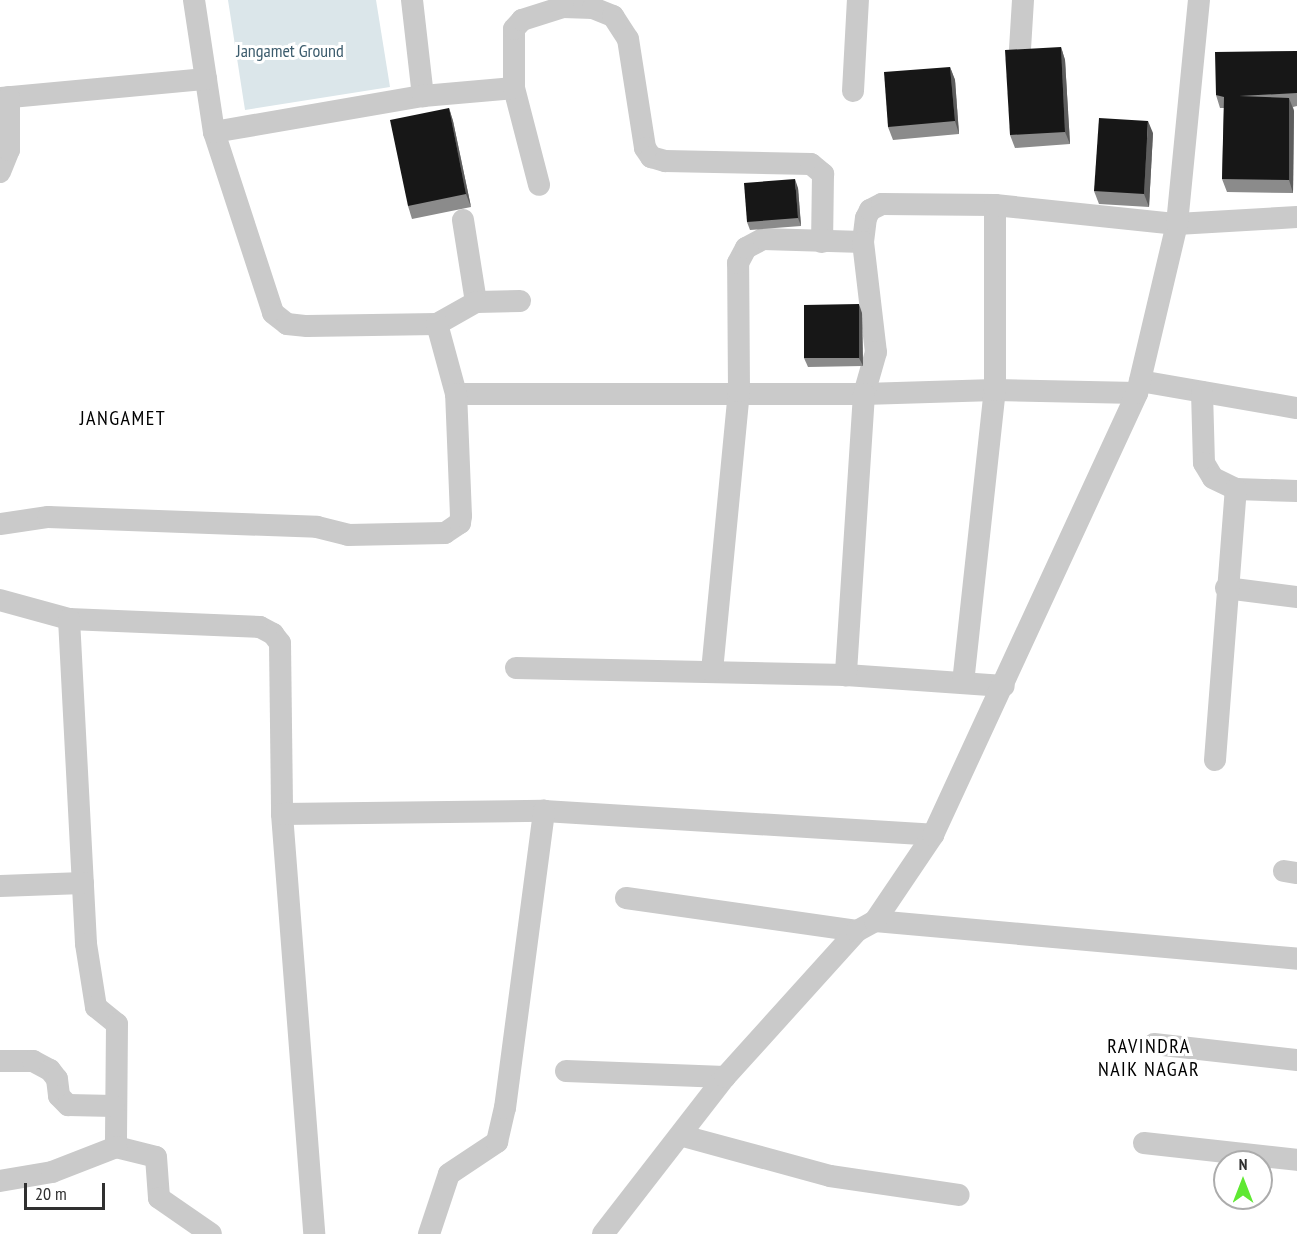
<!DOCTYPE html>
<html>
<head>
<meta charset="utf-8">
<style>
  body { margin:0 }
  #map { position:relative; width:1297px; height:1234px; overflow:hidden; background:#fff; font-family:"PT Sans Narrow",sans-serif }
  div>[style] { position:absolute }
  .green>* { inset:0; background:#dbe6ea }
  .minor>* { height:22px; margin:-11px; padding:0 11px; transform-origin:11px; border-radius:11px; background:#cacaca }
  .wall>* { inset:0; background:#8b8b8b }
  .shaded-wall>* { inset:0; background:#5d5d5d }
  .building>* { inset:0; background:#171717 }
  span { translate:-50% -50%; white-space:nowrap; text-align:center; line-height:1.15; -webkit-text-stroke:6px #fff; paint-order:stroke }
  .park-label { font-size:18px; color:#3c5c6d }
  .neighbourhood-label { font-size:20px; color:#000; letter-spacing:1.5px }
  .north { position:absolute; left:1213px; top:1150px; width:60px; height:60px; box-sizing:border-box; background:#fff; border:2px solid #acacac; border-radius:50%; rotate:0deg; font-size:16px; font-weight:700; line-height:24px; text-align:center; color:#303030 }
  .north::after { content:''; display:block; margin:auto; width:21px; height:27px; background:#5fe832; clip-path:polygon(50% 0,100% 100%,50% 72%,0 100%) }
  .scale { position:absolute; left:24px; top:1183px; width:81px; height:27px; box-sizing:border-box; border:3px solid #303030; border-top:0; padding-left:8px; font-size:18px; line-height:21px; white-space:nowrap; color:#303030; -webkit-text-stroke:4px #fff; paint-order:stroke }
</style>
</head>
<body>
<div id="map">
  <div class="green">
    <div style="clip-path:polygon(228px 0,376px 0,390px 87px,245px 110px)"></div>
  </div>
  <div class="minor">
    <div style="left:194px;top:0;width:134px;rotate:81.4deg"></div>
    <div style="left:214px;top:132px;width:190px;rotate:71.9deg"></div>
    <div style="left:273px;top:313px;width:18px;rotate:38deg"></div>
    <div style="left:287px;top:324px;width:20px;rotate:6deg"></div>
    <div style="left:307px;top:326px;width:130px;rotate:-0.9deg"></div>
    <div style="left:412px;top:0;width:97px;rotate:83.5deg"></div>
    <div style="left:562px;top:0;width:7px;rotate:82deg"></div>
    <div style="left:563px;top:7px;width:30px;rotate:2deg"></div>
    <div style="left:593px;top:8px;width:22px;rotate:22deg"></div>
    <div style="left:613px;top:16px;width:27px;rotate:57deg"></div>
    <div style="left:628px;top:39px;width:110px;rotate:81.1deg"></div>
    <div style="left:645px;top:148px;width:11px;rotate:56deg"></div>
    <div style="left:651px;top:157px;width:15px;rotate:16deg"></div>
    <div style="left:665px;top:161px;width:146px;rotate:1.2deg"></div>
    <div style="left:811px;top:164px;width:16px;rotate:40deg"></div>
    <div style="left:823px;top:174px;width:68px;rotate:90.8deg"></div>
    <div style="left:1020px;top:49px;width:49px;rotate:-86.5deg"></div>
    <div style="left:514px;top:88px;width:100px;rotate:75.5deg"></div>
    <div style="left:853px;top:91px;width:91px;rotate:-86.9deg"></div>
    <div style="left:0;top:98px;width:207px;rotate:-5.3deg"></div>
    <div style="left:214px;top:132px;width:212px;rotate:-9.8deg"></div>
    <div style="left:423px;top:96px;width:91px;rotate:-5deg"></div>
    <div style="left:514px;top:88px;width:59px;rotate:-90deg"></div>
    <div style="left:514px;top:29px;width:12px;rotate:-48deg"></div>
    <div style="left:522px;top:20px;width:43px;rotate:-17.6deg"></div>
    <div style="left:0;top:172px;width:24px;rotate:-68deg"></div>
    <div style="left:9px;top:150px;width:53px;rotate:-90deg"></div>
    <div style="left:463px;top:220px;width:83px;rotate:81deg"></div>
    <div style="left:863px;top:242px;width:24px;rotate:-83deg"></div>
    <div style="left:866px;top:218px;width:9px;rotate:-63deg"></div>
    <div style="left:870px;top:210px;width:13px;rotate:-27deg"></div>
    <div style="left:882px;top:204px;width:113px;rotate:0.5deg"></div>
    <div style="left:520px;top:301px;width:44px;rotate:178.7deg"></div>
    <div style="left:476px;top:302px;width:45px;rotate:150.6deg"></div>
    <div style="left:437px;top:324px;width:73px;rotate:74.8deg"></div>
    <div style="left:456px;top:394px;width:408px"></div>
    <div style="left:864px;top:394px;width:131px;rotate:-1.7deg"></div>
    <div style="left:995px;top:390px;width:142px;rotate:1.2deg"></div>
    <div style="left:1140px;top:381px;width:159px;rotate:9.8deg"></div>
    <div style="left:1202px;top:392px;width:71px;rotate:88.4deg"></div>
    <div style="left:1204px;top:463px;width:17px;rotate:59deg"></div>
    <div style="left:1213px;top:478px;width:25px;rotate:26deg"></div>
    <div style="left:1236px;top:489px;width:61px;rotate:1.9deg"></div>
    <div style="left:0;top:524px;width:49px;rotate:-8.3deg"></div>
    <div style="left:48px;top:517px;width:269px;rotate:2.1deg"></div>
    <div style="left:317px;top:527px;width:32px;rotate:14deg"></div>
    <div style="left:348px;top:535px;width:97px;rotate:-1.2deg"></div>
    <div style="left:445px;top:533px;width:18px;rotate:-34deg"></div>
    <div style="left:460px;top:523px;width:7px;rotate:-82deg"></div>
    <div style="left:461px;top:516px;width:122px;rotate:-92.3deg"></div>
    <div style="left:1226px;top:588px;width:72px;rotate:7.2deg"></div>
    <div style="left:0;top:600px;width:72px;rotate:15.4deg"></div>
    <div style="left:69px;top:619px;width:191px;rotate:2.4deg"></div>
    <div style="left:260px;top:627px;width:15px;rotate:28deg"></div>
    <div style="left:273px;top:634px;width:11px;rotate:52deg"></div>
    <div style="left:280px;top:643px;width:171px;rotate:89.3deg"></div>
    <div style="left:282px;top:814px;width:421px;rotate:85.6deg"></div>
    <div style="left:69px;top:619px;width:325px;rotate:87deg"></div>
    <div style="left:86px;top:944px;width:64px;rotate:81deg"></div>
    <div style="left:96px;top:1007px;width:27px;rotate:39deg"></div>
    <div style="left:117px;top:1024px;width:123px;rotate:90.5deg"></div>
    <div style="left:116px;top:1147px;width:41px;rotate:14deg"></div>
    <div style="left:156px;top:1157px;width:41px;rotate:85.8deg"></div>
    <div style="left:159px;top:1198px;width:63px;rotate:34.7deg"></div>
    <div style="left:516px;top:668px;width:330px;rotate:1.2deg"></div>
    <div style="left:846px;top:675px;width:158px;rotate:4deg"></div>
    <div style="left:712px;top:671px;width:281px;rotate:-84.5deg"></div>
    <div style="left:739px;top:391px;width:128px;rotate:-90.4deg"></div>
    <div style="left:738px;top:263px;width:17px;rotate:-62deg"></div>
    <div style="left:746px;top:248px;width:19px;rotate:-28deg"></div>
    <div style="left:763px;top:239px;width:100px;rotate:1.7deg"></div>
    <div style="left:863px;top:242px;width:111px;rotate:83.3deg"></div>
    <div style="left:876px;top:352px;width:44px;rotate:105.9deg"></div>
    <div style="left:864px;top:394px;width:282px;rotate:93.7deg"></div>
    <div style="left:963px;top:683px;width:295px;rotate:-83.8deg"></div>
    <div style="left:995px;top:390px;width:185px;rotate:-90deg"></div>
    <div style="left:995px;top:205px;width:183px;rotate:6deg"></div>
    <div style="left:1177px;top:224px;width:120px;rotate:-3.3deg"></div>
    <div style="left:1215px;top:760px;width:272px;rotate:-85.6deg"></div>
    <div style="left:282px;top:814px;width:262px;rotate:-0.7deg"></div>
    <div style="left:544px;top:811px;width:390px;rotate:3.5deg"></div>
    <div style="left:1284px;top:871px;width:13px;rotate:9deg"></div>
    <div style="left:0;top:886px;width:83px;rotate:-2.1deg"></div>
    <div style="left:626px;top:898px;width:233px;rotate:8.1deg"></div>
    <div style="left:875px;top:921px;width:424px;rotate:5.1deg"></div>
    <div style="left:1154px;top:1044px;width:144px;rotate:6.4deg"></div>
    <div style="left:0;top:1061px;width:33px"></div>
    <div style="left:33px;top:1061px;width:19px;rotate:28deg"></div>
    <div style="left:50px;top:1070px;width:11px;rotate:52deg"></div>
    <div style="left:57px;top:1079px;width:17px;rotate:83deg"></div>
    <div style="left:59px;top:1096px;width:13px;rotate:45deg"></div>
    <div style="left:68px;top:1105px;width:46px;rotate:1.2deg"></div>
    <div style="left:566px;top:1071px;width:159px;rotate:2.2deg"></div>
    <div style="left:683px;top:1136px;width:152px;rotate:15.2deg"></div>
    <div style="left:830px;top:1176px;width:130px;rotate:8.4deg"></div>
    <div style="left:1144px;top:1143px;width:154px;rotate:6.3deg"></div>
    <div style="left:0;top:1181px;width:53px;rotate:-9.8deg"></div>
    <div style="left:52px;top:1172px;width:69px;rotate:-21.3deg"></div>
    <div style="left:429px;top:1234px;width:63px;rotate:-71.6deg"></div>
    <div style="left:449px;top:1174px;width:58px;rotate:-33.7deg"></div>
    <div style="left:497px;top:1142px;width:35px;rotate:-77deg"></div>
    <div style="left:505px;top:1108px;width:300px;rotate:-82.5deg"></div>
    <div style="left:603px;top:1234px;width:199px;rotate:-52.2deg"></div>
    <div style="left:725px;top:1077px;width:197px;rotate:-47.9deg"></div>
    <div style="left:857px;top:931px;width:21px;rotate:-29deg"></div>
    <div style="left:875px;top:921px;width:104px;rotate:-56deg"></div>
    <div style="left:933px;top:835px;width:487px;rotate:-65.2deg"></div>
    <div style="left:1137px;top:393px;width:174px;rotate:-76.7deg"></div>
    <div style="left:1177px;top:224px;width:225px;rotate:-84.4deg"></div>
  </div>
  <div class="wall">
    <div style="clip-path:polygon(1061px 47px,1065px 60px,1070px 144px,1015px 148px,1010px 135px)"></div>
    <div style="clip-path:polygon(1297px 51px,1297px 106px,1293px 107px,1294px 111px,1293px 193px,1227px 192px,1222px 179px,1224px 108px,1220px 108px,1216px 95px)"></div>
    <div style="clip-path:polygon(950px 67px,955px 80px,959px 134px,893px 140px,888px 127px)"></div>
    <div style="clip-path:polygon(449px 108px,453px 121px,471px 207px,412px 219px,408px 206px)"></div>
    <div style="clip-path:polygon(1153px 133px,1149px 207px,1099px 204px,1094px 191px)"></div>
    <div style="clip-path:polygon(798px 188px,801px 226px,750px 230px,747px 222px)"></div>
    <div style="clip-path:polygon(862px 313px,863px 366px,808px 367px,804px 358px)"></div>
  </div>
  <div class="shaded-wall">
    <div style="clip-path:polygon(1061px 47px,1065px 60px,1070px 144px,1065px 132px)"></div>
    <div style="clip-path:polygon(950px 67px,955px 80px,959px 134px,955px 121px)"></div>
    <div style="clip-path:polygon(1289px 98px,1294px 111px,1293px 193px,1289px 180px)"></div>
    <div style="clip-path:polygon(449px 108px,453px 121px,471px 207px,466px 194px)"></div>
    <div style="clip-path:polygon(1148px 121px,1153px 133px,1149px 207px,1144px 194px)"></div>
    <div style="clip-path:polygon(795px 179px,798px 188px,801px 226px,798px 218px)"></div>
    <div style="clip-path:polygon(859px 304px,862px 313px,863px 366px,859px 358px)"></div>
  </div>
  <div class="building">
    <div style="clip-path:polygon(1061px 47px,1065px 132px,1010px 135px,1005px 50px)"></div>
    <div style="clip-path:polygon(1297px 51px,1297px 93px,1239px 96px,1289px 98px,1289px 180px,1222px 179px,1224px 97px,1216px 95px,1215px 52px)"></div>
    <div style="clip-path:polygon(950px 67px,955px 121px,888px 127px,884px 72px)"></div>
    <div style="clip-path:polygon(449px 108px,466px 194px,408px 206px,390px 120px)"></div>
    <div style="clip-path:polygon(1099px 118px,1148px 121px,1144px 194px,1094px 191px)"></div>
    <div style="clip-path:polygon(795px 179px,798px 218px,747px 222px,744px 183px)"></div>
    <div style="clip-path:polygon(859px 304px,859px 358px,804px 358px,804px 305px)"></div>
  </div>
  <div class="park-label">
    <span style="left:290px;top:51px">Jangamet Ground</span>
  </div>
  <div class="neighbourhood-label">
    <span style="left:123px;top:418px">JANGAMET</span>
    <span style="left:1149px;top:1058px">RAVINDRA<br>NAIK NAGAR</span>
  </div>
  <div class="north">N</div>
  <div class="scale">20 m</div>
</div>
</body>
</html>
